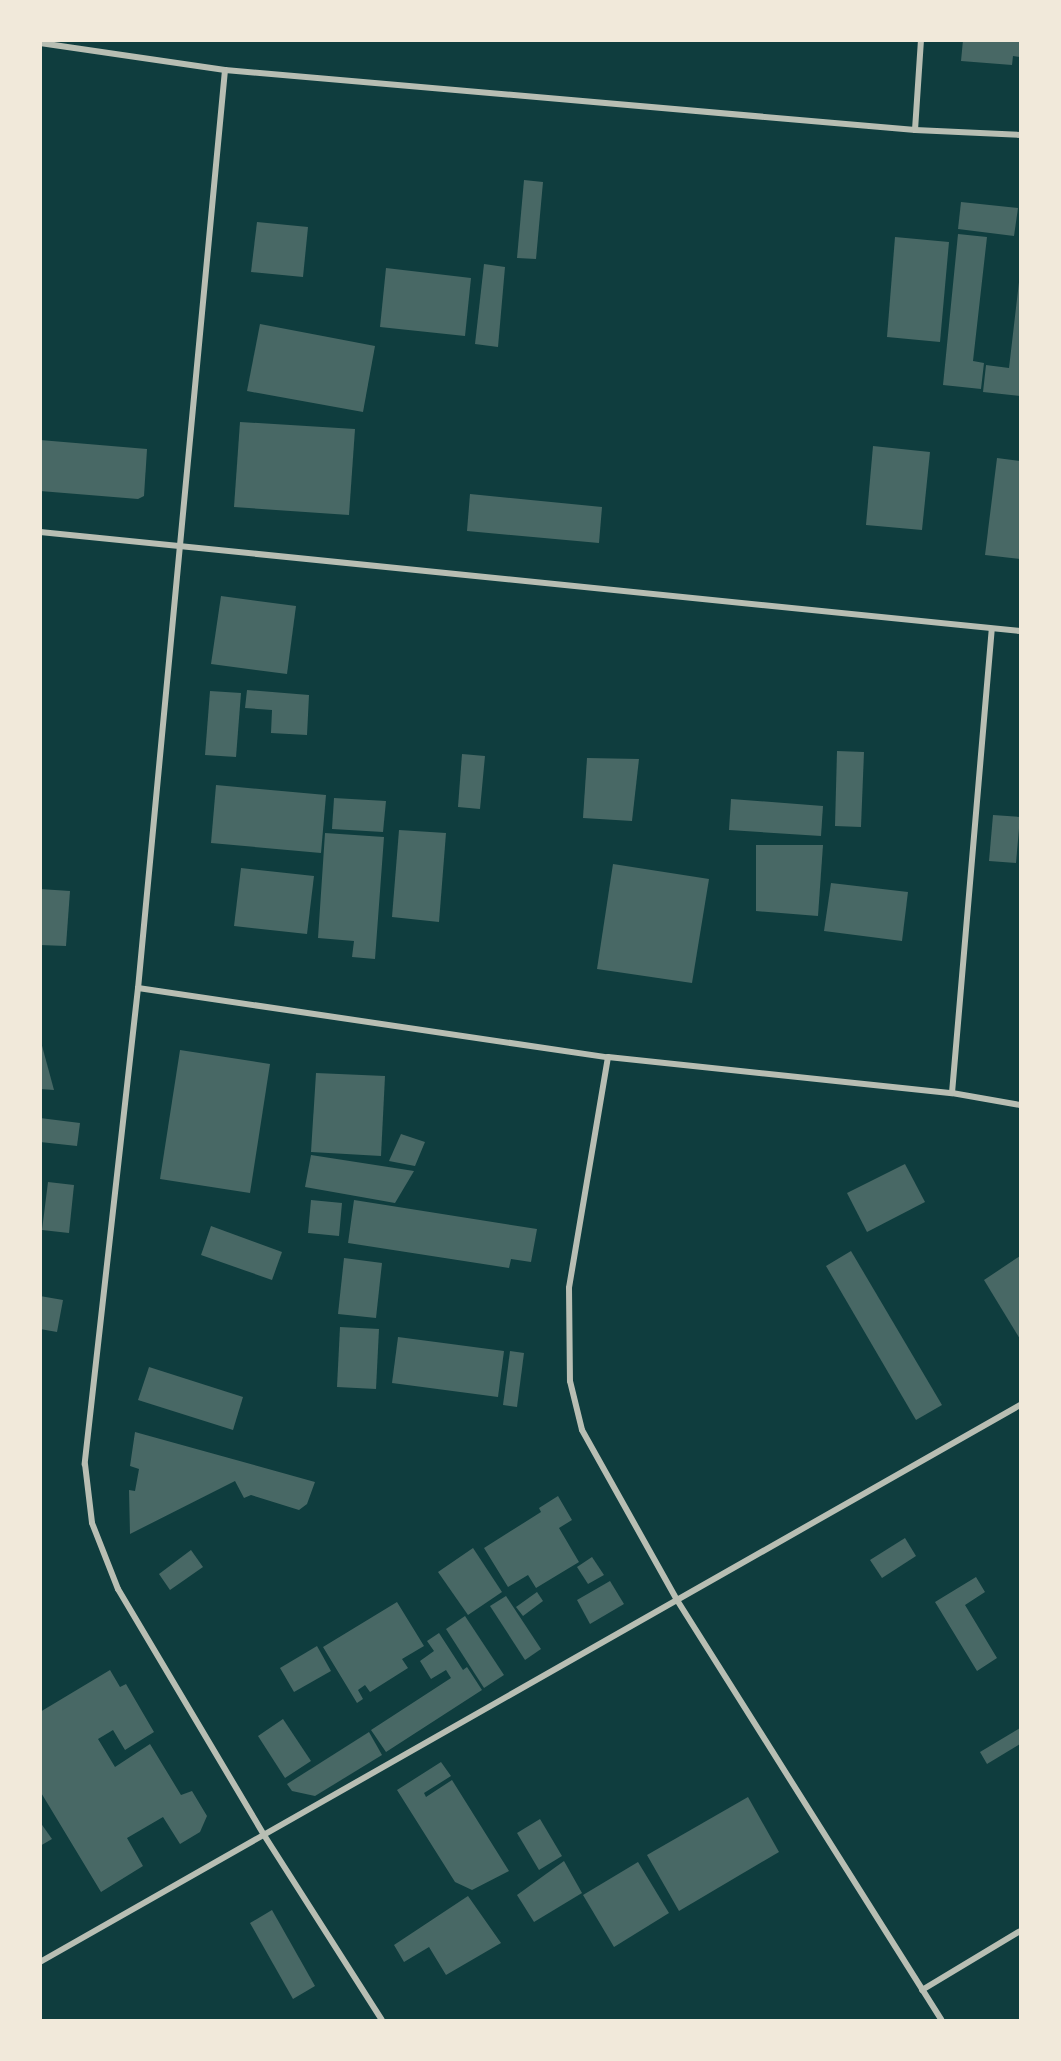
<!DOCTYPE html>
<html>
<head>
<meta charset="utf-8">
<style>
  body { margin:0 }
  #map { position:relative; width:1061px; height:2061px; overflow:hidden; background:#0f3d3e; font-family:Commissioner,sans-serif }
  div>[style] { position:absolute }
  .building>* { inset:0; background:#486865 }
  .minor>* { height:6px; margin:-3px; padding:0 3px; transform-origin:3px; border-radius:3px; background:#b8beb3 }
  span { translate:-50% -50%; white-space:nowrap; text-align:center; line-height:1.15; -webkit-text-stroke:6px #f1e9da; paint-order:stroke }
  .frame { position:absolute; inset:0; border:42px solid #f1e9da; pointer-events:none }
</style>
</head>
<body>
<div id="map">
  <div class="building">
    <div style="clip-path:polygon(963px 40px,1020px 40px,1020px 57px,1013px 56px,1012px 65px,961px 61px)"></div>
    <div style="clip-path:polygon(524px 180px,543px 182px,536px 259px,517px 258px)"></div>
    <div style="clip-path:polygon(961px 202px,1018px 208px,1014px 236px,958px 229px)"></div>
    <div style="clip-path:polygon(257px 222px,308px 227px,303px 277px,251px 272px)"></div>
    <div style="clip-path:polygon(958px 234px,987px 237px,973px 361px,984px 363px,981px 389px,943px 385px)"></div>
    <div style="clip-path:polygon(895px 237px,949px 242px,940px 342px,887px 337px)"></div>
    <div style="clip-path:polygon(484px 264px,505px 267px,498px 347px,475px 344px)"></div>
    <div style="clip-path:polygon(386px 268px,471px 278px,465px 336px,380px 327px)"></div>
    <div style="clip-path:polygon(1019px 282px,1020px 396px,983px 392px,986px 365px,1009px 368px)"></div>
    <div style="clip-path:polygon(260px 324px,375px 346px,363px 412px,247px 391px)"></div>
    <div style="clip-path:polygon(240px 422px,355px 429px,349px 515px,234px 507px)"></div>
    <div style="clip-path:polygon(40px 440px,147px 449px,144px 496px,138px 499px,40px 491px)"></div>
    <div style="clip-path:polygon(873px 446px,930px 452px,922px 530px,866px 525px)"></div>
    <div style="clip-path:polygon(997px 458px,1020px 461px,1020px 559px,985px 555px)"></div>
    <div style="clip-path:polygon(470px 494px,602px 507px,599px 543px,467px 531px)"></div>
    <div style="clip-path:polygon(221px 596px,296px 606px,287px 674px,211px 664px)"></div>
    <div style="clip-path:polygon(247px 690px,309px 695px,307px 735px,271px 733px,272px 710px,245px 708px)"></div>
    <div style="clip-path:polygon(210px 691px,241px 693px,236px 757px,205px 755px)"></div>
    <div style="clip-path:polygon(837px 751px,864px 752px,861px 827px,835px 826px)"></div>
    <div style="clip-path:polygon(462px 754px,485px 756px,480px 809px,458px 807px)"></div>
    <div style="clip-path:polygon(587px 758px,639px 759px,632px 821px,583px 818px)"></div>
    <div style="clip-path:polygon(216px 785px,326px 795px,321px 853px,211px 843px)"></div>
    <div style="clip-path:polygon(334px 798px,386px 801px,383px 832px,332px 829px)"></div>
    <div style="clip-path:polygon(731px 799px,823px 806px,821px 836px,729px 830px)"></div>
    <div style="clip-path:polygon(993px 815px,1020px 817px,1016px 863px,989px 861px)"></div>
    <div style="clip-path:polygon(399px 830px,446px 833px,439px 922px,392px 917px)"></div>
    <div style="clip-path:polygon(325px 833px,384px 837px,375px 959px,352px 957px,354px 941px,318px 938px)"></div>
    <div style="clip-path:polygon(756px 845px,823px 845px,818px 916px,756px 911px)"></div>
    <div style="clip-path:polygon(613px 864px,709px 879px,692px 983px,597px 969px)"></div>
    <div style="clip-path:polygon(241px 868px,314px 876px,307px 934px,234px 926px)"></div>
    <div style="clip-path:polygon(831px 883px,908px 892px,902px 941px,824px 931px)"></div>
    <div style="clip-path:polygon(40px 889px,70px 891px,66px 946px,40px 945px)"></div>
    <div style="clip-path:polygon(40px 1042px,41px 1042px,54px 1090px,40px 1089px)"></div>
    <div style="clip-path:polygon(180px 1050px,270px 1064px,250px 1193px,160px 1179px)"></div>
    <div style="clip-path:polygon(316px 1073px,385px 1076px,381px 1156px,311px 1152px)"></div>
    <div style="clip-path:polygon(40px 1118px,80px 1123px,77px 1146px,40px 1142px)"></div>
    <div style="clip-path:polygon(401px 1134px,425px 1142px,415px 1166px,389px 1161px)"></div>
    <div style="clip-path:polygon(311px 1155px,414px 1171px,395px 1203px,305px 1187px)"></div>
    <div style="clip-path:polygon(905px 1164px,925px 1202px,867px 1232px,847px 1193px)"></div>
    <div style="clip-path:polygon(48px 1182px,74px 1185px,69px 1233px,42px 1230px)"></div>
    <div style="clip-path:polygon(311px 1200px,342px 1203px,339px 1236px,308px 1233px)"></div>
    <div style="clip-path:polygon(354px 1200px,537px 1229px,531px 1262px,511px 1259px,509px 1268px,348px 1243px)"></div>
    <div style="clip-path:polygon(211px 1226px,282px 1252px,272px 1280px,201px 1255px)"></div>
    <div style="clip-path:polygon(851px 1251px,942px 1405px,916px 1420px,826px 1266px)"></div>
    <div style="clip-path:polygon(1020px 1256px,1020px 1339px,984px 1280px)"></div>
    <div style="clip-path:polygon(344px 1258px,382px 1263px,376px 1318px,338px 1314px)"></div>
    <div style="clip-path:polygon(40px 1296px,63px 1300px,57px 1332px,40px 1329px)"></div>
    <div style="clip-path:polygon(340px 1327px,379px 1329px,376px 1389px,337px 1387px)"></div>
    <div style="clip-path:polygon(398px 1337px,504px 1351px,498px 1397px,392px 1383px)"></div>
    <div style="clip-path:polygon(510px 1351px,524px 1353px,517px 1407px,503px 1405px)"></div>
    <div style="clip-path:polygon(149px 1367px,243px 1397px,233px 1430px,138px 1400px)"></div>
    <div style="clip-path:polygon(135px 1432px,315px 1482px,307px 1504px,299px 1510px,251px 1495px,244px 1498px,235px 1481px,130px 1534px,129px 1490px,135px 1491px,139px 1469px,130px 1466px)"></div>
    <div style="clip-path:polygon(558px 1496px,572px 1520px,559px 1528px,579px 1562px,536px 1588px,528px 1575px,508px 1587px,484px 1548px,541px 1512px,539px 1508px)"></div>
    <div style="clip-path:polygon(905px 1538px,916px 1556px,882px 1578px,870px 1560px)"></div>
    <div style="clip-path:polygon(473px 1548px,502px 1592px,468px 1615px,438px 1572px)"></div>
    <div style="clip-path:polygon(191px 1550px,203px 1567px,170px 1590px,159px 1574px)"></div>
    <div style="clip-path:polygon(592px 1557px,604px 1575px,588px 1584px,577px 1567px)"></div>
    <div style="clip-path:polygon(976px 1577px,985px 1592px,965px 1605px,997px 1658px,977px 1671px,935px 1602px)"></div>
    <div style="clip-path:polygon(610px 1581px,624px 1604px,590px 1624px,577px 1600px)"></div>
    <div style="clip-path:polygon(537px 1592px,543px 1601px,523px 1616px,516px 1607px)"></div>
    <div style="clip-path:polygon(506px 1596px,541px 1649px,525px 1660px,490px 1606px)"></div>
    <div style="clip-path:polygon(397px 1602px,424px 1646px,402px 1659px,408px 1668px,370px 1692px,365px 1685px,358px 1690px,363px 1699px,357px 1703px,323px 1647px)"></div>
    <div style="clip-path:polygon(465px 1616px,504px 1675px,484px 1688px,446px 1629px)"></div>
    <div style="clip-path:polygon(439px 1633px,463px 1670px,467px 1667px,482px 1690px,386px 1752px,371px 1730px,451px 1678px,446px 1670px,431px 1679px,420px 1661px,434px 1651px,427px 1641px)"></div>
    <div style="clip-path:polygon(317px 1646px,331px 1671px,294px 1692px,280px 1668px)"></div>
    <div style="clip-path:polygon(110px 1670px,120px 1687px,126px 1684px,154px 1732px,125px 1750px,113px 1730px,98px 1739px,115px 1767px,150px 1744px,181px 1795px,192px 1791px,207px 1816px,200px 1832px,180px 1844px,163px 1817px,127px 1838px,143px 1866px,101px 1892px,40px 1791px,40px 1712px)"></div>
    <div style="clip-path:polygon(283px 1719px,311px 1761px,285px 1778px,258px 1736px)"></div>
    <div style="clip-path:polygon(1020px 1728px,1020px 1744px,987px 1764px,980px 1752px)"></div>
    <div style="clip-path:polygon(369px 1732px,382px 1755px,315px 1796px,292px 1791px,287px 1784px)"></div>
    <div style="clip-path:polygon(441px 1762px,451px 1776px,424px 1793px,426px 1797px,452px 1780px,509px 1871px,472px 1890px,455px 1882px,397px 1790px)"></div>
    <div style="clip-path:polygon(748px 1797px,779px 1852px,679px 1911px,647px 1855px)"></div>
    <div style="clip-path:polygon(540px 1819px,562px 1856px,539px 1870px,517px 1833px)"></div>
    <div style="clip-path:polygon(40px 1822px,52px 1839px,40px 1846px)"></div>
    <div style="clip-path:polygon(564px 1861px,582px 1893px,534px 1922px,517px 1895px)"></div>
    <div style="clip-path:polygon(638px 1862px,669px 1913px,614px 1947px,583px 1895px)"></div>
    <div style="clip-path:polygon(468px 1896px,501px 1943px,446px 1975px,429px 1947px,404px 1962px,394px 1945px)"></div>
    <div style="clip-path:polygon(272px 1910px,315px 1986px,293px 1999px,250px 1923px)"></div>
  </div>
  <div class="minor">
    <div style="left:40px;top:43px;width:187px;rotate:8.3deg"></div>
    <div style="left:225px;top:70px;width:693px;rotate:4.97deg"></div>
    <div style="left:915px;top:130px;width:105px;rotate:2.7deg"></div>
    <div style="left:225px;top:70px;width:922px;rotate:95.41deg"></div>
    <div style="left:138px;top:988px;width:479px;rotate:96.4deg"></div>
    <div style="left:85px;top:1464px;width:59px;rotate:83.2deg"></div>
    <div style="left:92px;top:1523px;width:71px;rotate:68.5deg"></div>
    <div style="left:118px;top:1589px;width:286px;rotate:59.3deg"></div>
    <div style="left:264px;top:1835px;width:219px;rotate:57.5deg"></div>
    <div style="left:915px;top:130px;width:90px;rotate:-86.2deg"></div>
    <div style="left:40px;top:532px;width:985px;rotate:5.77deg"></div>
    <div style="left:138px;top:988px;width:475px;rotate:8.4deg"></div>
    <div style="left:608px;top:1057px;width:346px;rotate:6deg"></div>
    <div style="left:952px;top:1093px;width:69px;rotate:10deg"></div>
    <div style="left:608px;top:1057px;width:234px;rotate:99.6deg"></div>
    <div style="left:569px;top:1288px;width:93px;rotate:89.4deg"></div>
    <div style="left:570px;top:1381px;width:50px;rotate:76.2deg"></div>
    <div style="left:582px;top:1430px;width:195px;rotate:60.8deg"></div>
    <div style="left:677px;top:1600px;width:496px;rotate:57.8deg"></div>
    <div style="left:952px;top:1093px;width:465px;rotate:-85.1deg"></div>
    <div style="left:40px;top:1962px;width:1127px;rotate:-29.61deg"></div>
    <div style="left:922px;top:1990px;width:114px;rotate:-31deg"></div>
  </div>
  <div class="frame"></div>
</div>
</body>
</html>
